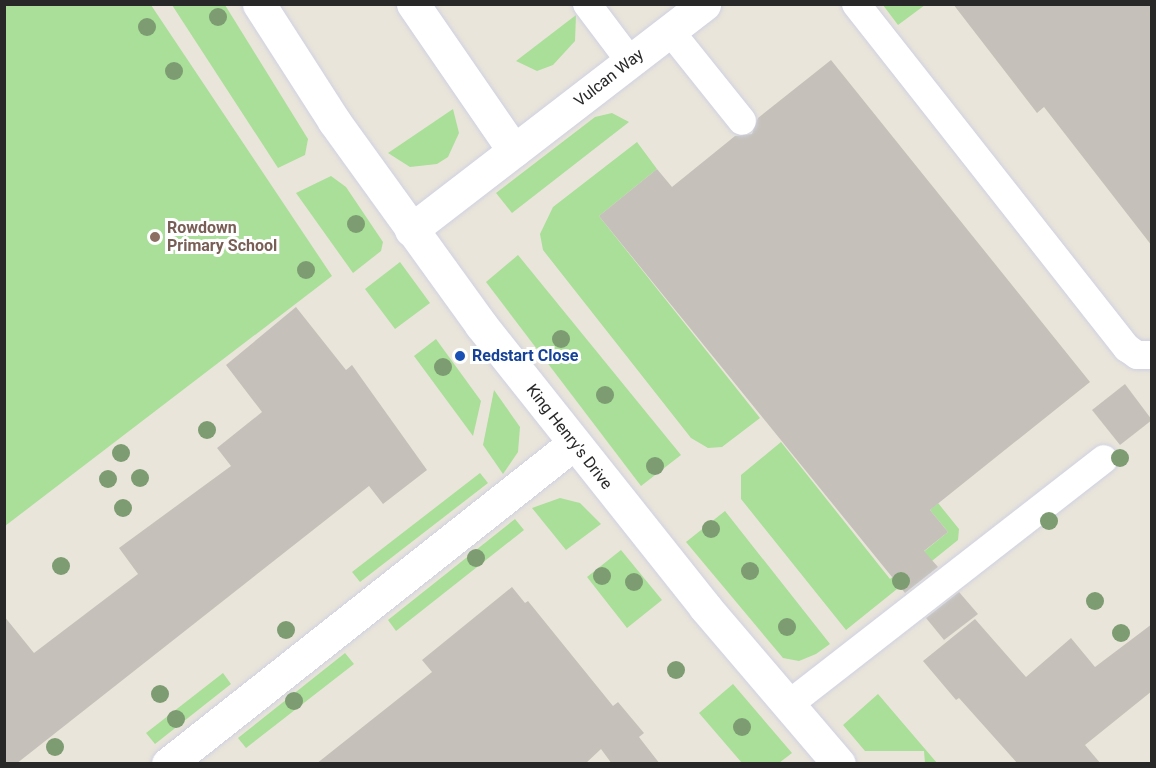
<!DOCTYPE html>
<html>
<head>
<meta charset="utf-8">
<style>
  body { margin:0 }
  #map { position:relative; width:1156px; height:768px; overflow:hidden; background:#eae5da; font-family:Roboto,sans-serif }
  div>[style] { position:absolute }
  .green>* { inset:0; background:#a9df98 }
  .building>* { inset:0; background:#c5c1ba }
  .roads { filter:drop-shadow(0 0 2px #cfd1e1) drop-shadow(0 0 2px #cfd1e1) }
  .service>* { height:28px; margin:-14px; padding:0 14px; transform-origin:14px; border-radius:14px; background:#fff }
  .minor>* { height:33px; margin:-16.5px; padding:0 16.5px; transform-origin:16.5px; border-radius:16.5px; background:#fff }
  .tertiary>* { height:33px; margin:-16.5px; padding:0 16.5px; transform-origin:16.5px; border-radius:16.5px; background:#fff }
  .trees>* { width:18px; height:18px; margin:-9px; border-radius:50%; background:#7d9c72 }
  .dots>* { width:16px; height:16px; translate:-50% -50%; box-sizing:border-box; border:3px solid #fff; border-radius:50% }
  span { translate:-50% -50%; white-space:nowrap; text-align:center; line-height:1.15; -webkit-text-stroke:6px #fff; paint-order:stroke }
  .street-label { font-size:16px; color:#282828 }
  .education-label { font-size:16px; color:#785e54; font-weight:700 }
  .left { translate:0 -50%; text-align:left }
  .transit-label { font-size:16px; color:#164399; font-weight:700 }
  .frame { position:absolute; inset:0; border:6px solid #282828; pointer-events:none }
</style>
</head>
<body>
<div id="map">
  <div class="green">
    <div style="clip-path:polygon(5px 4px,151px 5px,332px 276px,5px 526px)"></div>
    <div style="clip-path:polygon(172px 5px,225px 5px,308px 139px,305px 155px,278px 168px)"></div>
    <div style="clip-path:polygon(883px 5px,925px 5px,898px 25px)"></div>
    <div style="clip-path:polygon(576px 15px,575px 41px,553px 65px,537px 71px,516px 61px)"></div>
    <div style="clip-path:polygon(453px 109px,459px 133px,448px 157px,437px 164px,410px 167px,388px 153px)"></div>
    <div style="clip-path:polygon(612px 113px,629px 122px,512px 213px,496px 193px,595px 117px)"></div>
    <div style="clip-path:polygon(637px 142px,657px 169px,599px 216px,760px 418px,722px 447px,708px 448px,691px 438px,543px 250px,540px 234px,553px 207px)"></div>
    <div style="clip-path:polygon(331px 176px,346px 187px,383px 242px,381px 251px,353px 273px,296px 193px)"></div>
    <div style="clip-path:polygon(518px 255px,681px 455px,641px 486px,486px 282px)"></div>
    <div style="clip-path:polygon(400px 262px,430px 303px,395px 329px,365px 289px)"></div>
    <div style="clip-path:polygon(436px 339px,481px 401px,473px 436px,414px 356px)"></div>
    <div style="clip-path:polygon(494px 390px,520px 427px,518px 452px,503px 474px,483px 445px)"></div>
    <div style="clip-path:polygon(781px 442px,890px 579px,948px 532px,930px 510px,938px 503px,959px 529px,958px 540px,846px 630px,741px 499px,741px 475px)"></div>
    <div style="clip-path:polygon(480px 473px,488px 483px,360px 582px,352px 572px)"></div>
    <div style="clip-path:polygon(560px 498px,580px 503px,601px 524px,566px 550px,532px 508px)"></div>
    <div style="clip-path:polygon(725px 511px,830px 644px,816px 654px,799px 661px,783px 658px,686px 542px)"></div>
    <div style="clip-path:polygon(515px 519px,524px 530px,396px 631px,388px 620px)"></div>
    <div style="clip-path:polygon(621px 550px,662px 600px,627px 628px,587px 577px)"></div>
    <div style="clip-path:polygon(345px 653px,354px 664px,246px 748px,238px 738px)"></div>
    <div style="clip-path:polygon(223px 673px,231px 684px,155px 744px,146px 733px)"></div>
    <div style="clip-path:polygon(733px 684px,792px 753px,779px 763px,742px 763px,699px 713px)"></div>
    <div style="clip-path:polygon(878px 694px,937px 763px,925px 763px,924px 751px,865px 751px,843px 725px)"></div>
  </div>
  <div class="building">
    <div style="clip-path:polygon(953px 4px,1152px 4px,1152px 246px,1044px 107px,1037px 113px)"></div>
    <div style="clip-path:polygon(831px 60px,1090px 382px,930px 510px,948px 532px,924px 551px,938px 567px,905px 593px,599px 216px,657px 169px,672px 187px,735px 136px,752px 134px,758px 118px)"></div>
    <div style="clip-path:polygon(296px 307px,346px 370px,352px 365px,427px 470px,383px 504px,369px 486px,16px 764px,4px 764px,4px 616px,34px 653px,138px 574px,119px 548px,231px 466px,217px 448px,262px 412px,226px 365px)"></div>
    <div style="clip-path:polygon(1125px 384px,1152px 420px,1120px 445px,1092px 410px)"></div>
    <div style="clip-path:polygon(512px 587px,525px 603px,528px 601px,613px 706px,618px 702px,644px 733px,639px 737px,660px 764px,612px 764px,601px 749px,585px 764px,316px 764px,432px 672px,422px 660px)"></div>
    <div style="clip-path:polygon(959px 592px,978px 614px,944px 640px,926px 618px)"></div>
    <div style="clip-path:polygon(975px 619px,1026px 677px,1071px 638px,1095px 667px,1152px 624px,1152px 691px,1085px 745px,1101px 764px,1018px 764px,959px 698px,956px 700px,923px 661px)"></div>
  </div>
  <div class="roads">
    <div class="service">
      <div style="left:587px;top:4px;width:71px;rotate:53deg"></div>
      <div style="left:856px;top:4px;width:438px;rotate:51.8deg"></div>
      <div style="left:1127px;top:348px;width:12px;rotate:35deg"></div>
      <div style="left:1137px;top:355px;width:15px"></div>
      <div style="left:670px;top:31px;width:115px;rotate:51.3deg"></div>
      <div style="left:788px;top:705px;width:400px;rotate:-37.9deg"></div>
    </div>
    <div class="minor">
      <div style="left:413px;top:4px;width:178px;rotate:55.5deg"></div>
      <div style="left:411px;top:230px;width:370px;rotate:-37.6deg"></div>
      <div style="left:168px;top:764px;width:516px;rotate:-38.31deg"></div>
    </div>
    <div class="tertiary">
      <div style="left:259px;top:4px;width:139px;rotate:57.3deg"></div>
      <div style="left:334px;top:121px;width:251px;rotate:54.2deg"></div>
      <div style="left:481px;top:325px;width:360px;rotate:51.5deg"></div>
      <div style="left:705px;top:607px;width:206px;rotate:49.5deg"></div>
    </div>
  </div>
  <div class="trees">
    <div style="left:218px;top:17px"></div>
    <div style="left:147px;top:27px"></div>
    <div style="left:174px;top:71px"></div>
    <div style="left:356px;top:224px"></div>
    <div style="left:306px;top:270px"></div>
    <div style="left:561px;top:339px"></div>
    <div style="left:443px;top:367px"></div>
    <div style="left:605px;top:395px"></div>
    <div style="left:207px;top:430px"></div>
    <div style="left:121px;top:453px"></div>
    <div style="left:1120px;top:458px"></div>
    <div style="left:655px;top:466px"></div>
    <div style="left:140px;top:478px"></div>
    <div style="left:108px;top:479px"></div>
    <div style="left:123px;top:508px"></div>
    <div style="left:1049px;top:521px"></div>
    <div style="left:711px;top:529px"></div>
    <div style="left:476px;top:558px"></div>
    <div style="left:61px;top:566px"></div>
    <div style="left:750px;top:571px"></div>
    <div style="left:602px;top:576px"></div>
    <div style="left:901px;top:581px"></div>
    <div style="left:634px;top:582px"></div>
    <div style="left:1095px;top:601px"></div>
    <div style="left:787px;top:627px"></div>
    <div style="left:286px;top:630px"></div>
    <div style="left:1121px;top:633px"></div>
    <div style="left:676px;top:670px"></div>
    <div style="left:160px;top:694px"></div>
    <div style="left:294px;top:701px"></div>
    <div style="left:176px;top:719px"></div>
    <div style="left:742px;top:727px"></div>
    <div style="left:55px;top:747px"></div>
  </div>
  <div class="dots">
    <div style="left:155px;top:237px;background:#8d6e63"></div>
    <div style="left:460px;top:356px;background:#1a4fb4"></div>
  </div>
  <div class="street-label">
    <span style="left:609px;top:78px;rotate:-38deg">Vulcan Way</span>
    <span style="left:569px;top:437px;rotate:52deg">King Henry's Drive</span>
  </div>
  <div class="education-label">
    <span class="left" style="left:167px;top:237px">Rowdown<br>Primary School</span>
  </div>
  <div class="transit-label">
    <span class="left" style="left:472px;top:356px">Redstart Close</span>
  </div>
  <div class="frame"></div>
</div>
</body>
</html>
